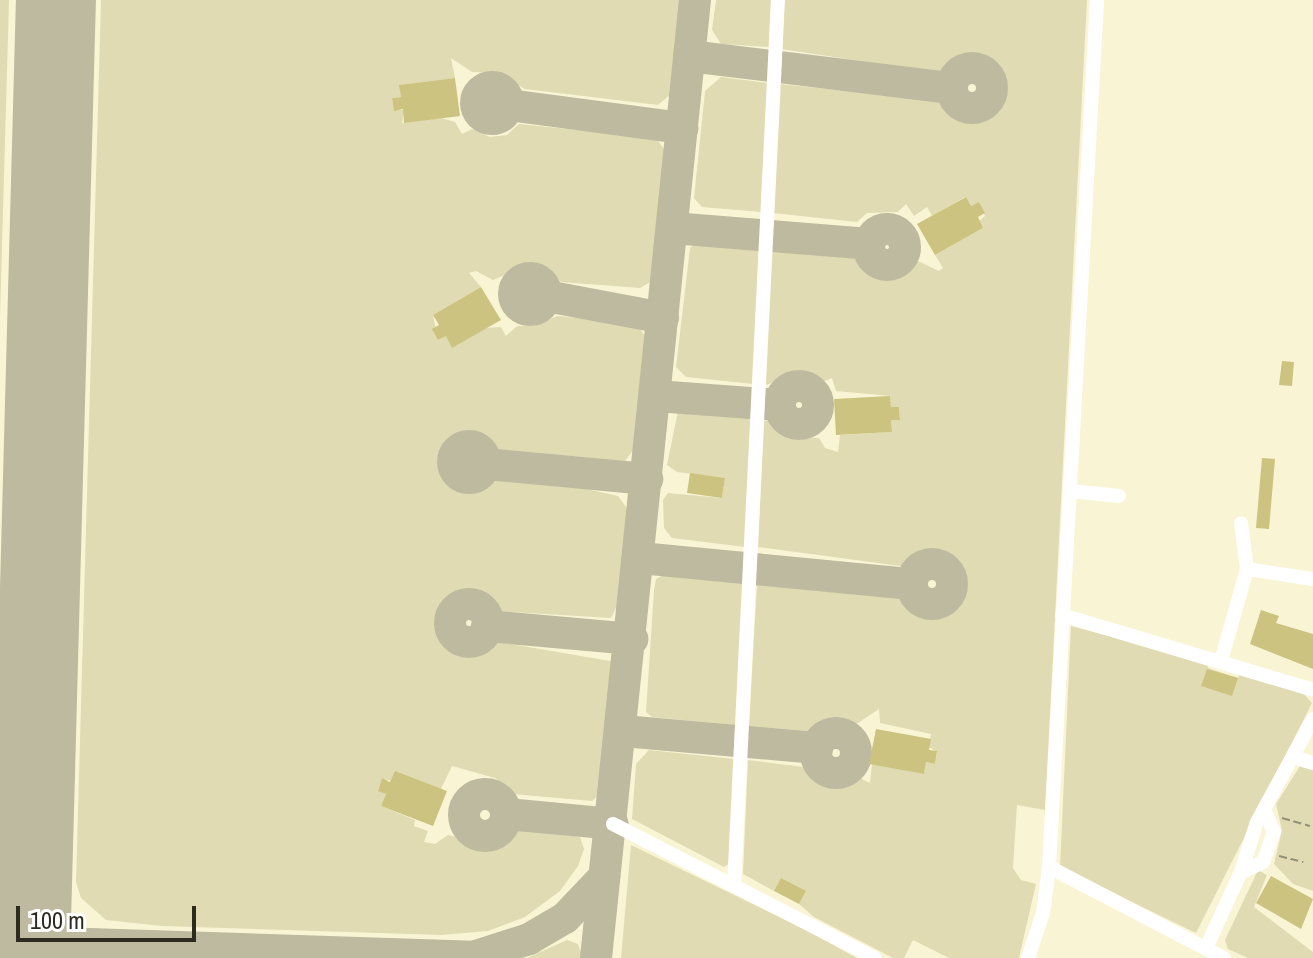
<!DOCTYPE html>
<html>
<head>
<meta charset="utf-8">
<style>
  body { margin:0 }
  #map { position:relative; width:1313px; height:958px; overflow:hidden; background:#f9f5d4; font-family:"Archivo Narrow",sans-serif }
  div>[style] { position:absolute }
  .green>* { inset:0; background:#e0dbb3 }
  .taxiway>* { height:32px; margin:-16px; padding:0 16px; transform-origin:16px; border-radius:16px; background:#bebaa0 }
  .taxiway>.ring { margin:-16px; padding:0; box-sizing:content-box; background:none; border:32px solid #bebaa0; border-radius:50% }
  .runway>* { height:80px; margin:-40px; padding:0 40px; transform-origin:40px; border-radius:40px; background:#bebaa0 }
  .building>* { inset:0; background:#cbc37f }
  .path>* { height:2px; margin-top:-1px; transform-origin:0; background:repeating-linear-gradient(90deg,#94917b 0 8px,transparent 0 12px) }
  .minor>* { height:14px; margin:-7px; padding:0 7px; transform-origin:7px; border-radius:7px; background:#fff }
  span { translate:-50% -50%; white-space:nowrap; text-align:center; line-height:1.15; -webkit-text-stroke:6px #fff; paint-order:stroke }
  .scale { position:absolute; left:16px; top:906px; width:180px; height:36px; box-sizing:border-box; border:4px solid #2d2b1f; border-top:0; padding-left:10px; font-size:24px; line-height:28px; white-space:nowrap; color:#2d2b1f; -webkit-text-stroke:6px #fff; paint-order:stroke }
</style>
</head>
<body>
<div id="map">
  <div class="green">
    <div style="clip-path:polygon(0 0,9px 0,0 318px)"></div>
    <div style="clip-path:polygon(101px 0,681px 0,670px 95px,658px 105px,525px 89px,498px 73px,472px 72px,451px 58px,455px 78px,400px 85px,401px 97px,392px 98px,394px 110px,404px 110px,402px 123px,441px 118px,455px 122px,462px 134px,472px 129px,490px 137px,507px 135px,519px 124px,656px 138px,666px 152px,652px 281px,640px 288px,561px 282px,549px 269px,530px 264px,493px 280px,476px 271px,469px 273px,481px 287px,433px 315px,438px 340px,446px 336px,453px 347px,486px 328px,501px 327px,506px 336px,517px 326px,535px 326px,557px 316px,635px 323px,646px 337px,634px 449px,625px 461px,495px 449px,468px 432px,441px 455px,445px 479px,469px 492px,492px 478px,587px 489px,618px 496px,629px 511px,620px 599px,611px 618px,495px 611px,469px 595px,448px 605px,438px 627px,464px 652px,479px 651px,493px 641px,610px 661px,614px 670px,598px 796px,592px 801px,512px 794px,495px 778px,452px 766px,441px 789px,382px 779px,378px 790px,386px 794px,381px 806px,415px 820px,414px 826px,428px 831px,424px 842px,435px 844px,448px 835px,476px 842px,494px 839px,507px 828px,580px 837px,584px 849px,578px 866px,560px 891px,525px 917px,488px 931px,441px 935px,162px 926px,106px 920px,81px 898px,76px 882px)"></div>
    <div style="clip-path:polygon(716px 0,771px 0,769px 47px,721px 44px,712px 30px)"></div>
    <div style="clip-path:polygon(783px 0,1087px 0,1045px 810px,1017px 805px,1013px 868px,1021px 880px,1036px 884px,1019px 958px,949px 958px,913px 940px,904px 958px,893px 958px,814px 917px,799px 904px,805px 891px,781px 878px,774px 891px,743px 874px,748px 760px,804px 767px,831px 785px,858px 777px,870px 783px,872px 764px,924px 774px,926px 762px,935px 764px,937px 752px,929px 747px,931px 734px,880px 723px,879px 709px,858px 723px,821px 723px,808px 731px,749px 726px,757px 583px,905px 597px,928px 612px,948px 607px,962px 591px,956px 567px,937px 555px,908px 567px,758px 547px,764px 421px,773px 420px,777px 430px,798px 437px,819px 438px,825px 448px,838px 452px,840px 435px,892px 432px,891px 420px,900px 419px,899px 407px,891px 407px,890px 396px,836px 391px,832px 378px,822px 382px,797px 372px,764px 386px,771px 249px,853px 257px,870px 273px,881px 274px,918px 261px,939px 271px,943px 268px,935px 255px,983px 228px,979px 221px,985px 216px,978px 203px,971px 206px,965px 197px,932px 216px,927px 207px,914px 216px,906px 204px,898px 212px,867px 213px,857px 222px,773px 213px,779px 84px,945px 101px,970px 114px,983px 111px,1000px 95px,996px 72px,979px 59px,965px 59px,947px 74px,781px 49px)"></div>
    <div style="clip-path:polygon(721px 77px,768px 83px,761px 212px,702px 207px,694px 198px,705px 91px)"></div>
    <div style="clip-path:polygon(700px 240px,759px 247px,753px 384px,686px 377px,676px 367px,690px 248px)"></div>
    <div style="clip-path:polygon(678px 411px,751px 417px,745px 547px,672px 538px,664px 528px,663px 500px,668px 493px,722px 498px,725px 478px,677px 472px,667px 465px)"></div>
    <div style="clip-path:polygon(669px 572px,744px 581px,736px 725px,652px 717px,646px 712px,654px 590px,656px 579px)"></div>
    <div style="clip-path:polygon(1071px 626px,1207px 662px,1208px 668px,1238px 678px,1240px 673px,1303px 693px,1312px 703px,1196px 933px,1060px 867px)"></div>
    <div style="clip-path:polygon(649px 750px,734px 759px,730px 863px,724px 867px,632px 819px,636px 764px)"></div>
    <div style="clip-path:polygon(1300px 766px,1313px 770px,1313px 891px,1293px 884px,1274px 864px,1282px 830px,1276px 804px)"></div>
    <div style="clip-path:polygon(631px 845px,806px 930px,857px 958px,621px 958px)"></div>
    <div style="clip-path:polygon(1258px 870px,1267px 875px,1254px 907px,1313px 952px,1313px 958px,1248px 958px,1228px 949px,1225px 940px)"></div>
    <div style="clip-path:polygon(567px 940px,578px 944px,583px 958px,527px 958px)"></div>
  </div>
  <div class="taxiway">
    <div style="left:689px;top:56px;width:264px;rotate:7deg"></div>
    <div class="ring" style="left:952px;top:68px;width:8px;height:8px"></div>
    <div class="ring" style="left:476px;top:87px;width:0;height:0"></div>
    <div style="left:509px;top:105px;width:175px;rotate:7.6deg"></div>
    <div style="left:672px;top:228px;width:198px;rotate:4.6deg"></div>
    <div class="ring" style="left:869px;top:229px;width:4px;height:4px"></div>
    <div class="ring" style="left:514px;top:278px;width:0;height:0"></div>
    <div style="left:546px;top:296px;width:119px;rotate:10.6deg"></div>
    <div class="ring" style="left:780px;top:386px;width:6px;height:6px"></div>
    <div style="left:656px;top:396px;width:124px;rotate:4.2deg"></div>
    <div class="ring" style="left:453px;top:446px;width:0;height:0"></div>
    <div style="left:486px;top:464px;width:162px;rotate:5.3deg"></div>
    <div style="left:640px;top:558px;width:273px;rotate:5.5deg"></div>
    <div class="ring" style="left:912px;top:564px;width:8px;height:8px"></div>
    <div class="ring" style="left:450px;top:604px;width:6px;height:6px"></div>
    <div style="left:487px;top:626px;width:146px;rotate:5.1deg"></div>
    <div style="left:623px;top:731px;width:195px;rotate:5deg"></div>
    <div class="ring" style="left:816px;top:733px;width:8px;height:8px"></div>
    <div class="ring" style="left:464px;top:794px;width:10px;height:10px"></div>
    <div style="left:506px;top:814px;width:107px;rotate:5.3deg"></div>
    <div style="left:0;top:941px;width:473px;rotate:1.9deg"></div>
    <div style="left:473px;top:957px;width:59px;rotate:-17.8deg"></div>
    <div style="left:529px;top:939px;width:42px;rotate:-30.3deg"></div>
    <div style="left:565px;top:918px;width:57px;rotate:-46.4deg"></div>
    <div style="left:596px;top:958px;width:963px;rotate:-84.1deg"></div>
  </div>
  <div class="runway">
    <div style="left:30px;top:958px;width:958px;rotate:-88.45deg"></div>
  </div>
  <div class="building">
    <div style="clip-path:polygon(455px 78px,460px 116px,404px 123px,403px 109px,394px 111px,392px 98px,401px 97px,399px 85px)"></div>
    <div style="clip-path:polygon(966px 197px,971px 206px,979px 202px,985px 213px,978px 217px,983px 228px,935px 255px,917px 224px)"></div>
    <div style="clip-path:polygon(481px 287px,501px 320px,452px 348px,446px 336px,438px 340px,432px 329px,439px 325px,433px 315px)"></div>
    <div style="clip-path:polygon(1282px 361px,1294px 362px,1292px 386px,1279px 385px)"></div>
    <div style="clip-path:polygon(890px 396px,891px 407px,899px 407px,900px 420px,891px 420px,892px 432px,836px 435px,834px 399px)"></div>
    <div style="clip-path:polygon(1262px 458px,1275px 459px,1269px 529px,1256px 528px)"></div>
    <div style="clip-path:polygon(690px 473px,725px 478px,722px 498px,687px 493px)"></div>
    <div style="clip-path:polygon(1261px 610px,1279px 616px,1276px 623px,1313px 634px,1313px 669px,1250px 644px)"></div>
    <div style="clip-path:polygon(1207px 669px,1238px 678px,1232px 696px,1201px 686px)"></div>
    <div style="clip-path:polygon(876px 729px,931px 739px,929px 750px,937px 751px,935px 764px,926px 762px,924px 774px,869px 764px)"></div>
    <div style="clip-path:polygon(395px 771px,447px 791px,433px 826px,381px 806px,386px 794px,378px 791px,382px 778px,390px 782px)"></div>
    <div style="clip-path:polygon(1271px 876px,1313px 899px,1301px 929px,1256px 903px)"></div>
    <div style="clip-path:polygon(781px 878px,806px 891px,799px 904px,774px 891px)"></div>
  </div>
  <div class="path">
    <div style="left:1282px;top:818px;width:29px;rotate:16deg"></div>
    <div style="left:1279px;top:856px;width:25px;rotate:14deg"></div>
  </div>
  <div class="minor">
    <div style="left:1071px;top:491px;width:48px;rotate:5.9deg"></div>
    <div style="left:1247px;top:569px;width:67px;rotate:8.6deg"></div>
    <div style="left:1062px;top:615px;width:262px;rotate:16.6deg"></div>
    <div style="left:1221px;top:661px;width:96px;rotate:-74.2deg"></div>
    <div style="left:1247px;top:569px;width:46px;rotate:-97.4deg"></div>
    <div style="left:1293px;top:757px;width:21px;rotate:17deg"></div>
    <div style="left:613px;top:824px;width:294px;rotate:27.1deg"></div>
    <div style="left:1049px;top:867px;width:197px;rotate:27.5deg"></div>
    <div style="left:1241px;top:872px;width:24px;rotate:-24deg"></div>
    <div style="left:1263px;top:862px;width:32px;rotate:-70deg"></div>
    <div style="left:1274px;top:832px;width:22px;rotate:-114deg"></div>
    <div style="left:734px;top:886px;width:887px;rotate:-87.16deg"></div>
    <div style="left:1206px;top:948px;width:84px;rotate:-65.3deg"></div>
    <div style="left:1241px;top:872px;width:52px;rotate:-72.3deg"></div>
    <div style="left:1257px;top:822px;width:117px;rotate:-61.5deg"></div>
    <div style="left:1028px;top:958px;width:47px;rotate:-71.6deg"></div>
    <div style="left:1043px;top:913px;width:46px;rotate:-82.6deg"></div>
    <div style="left:1049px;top:867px;width:868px;rotate:-86.83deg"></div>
  </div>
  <div class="scale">100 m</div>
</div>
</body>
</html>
